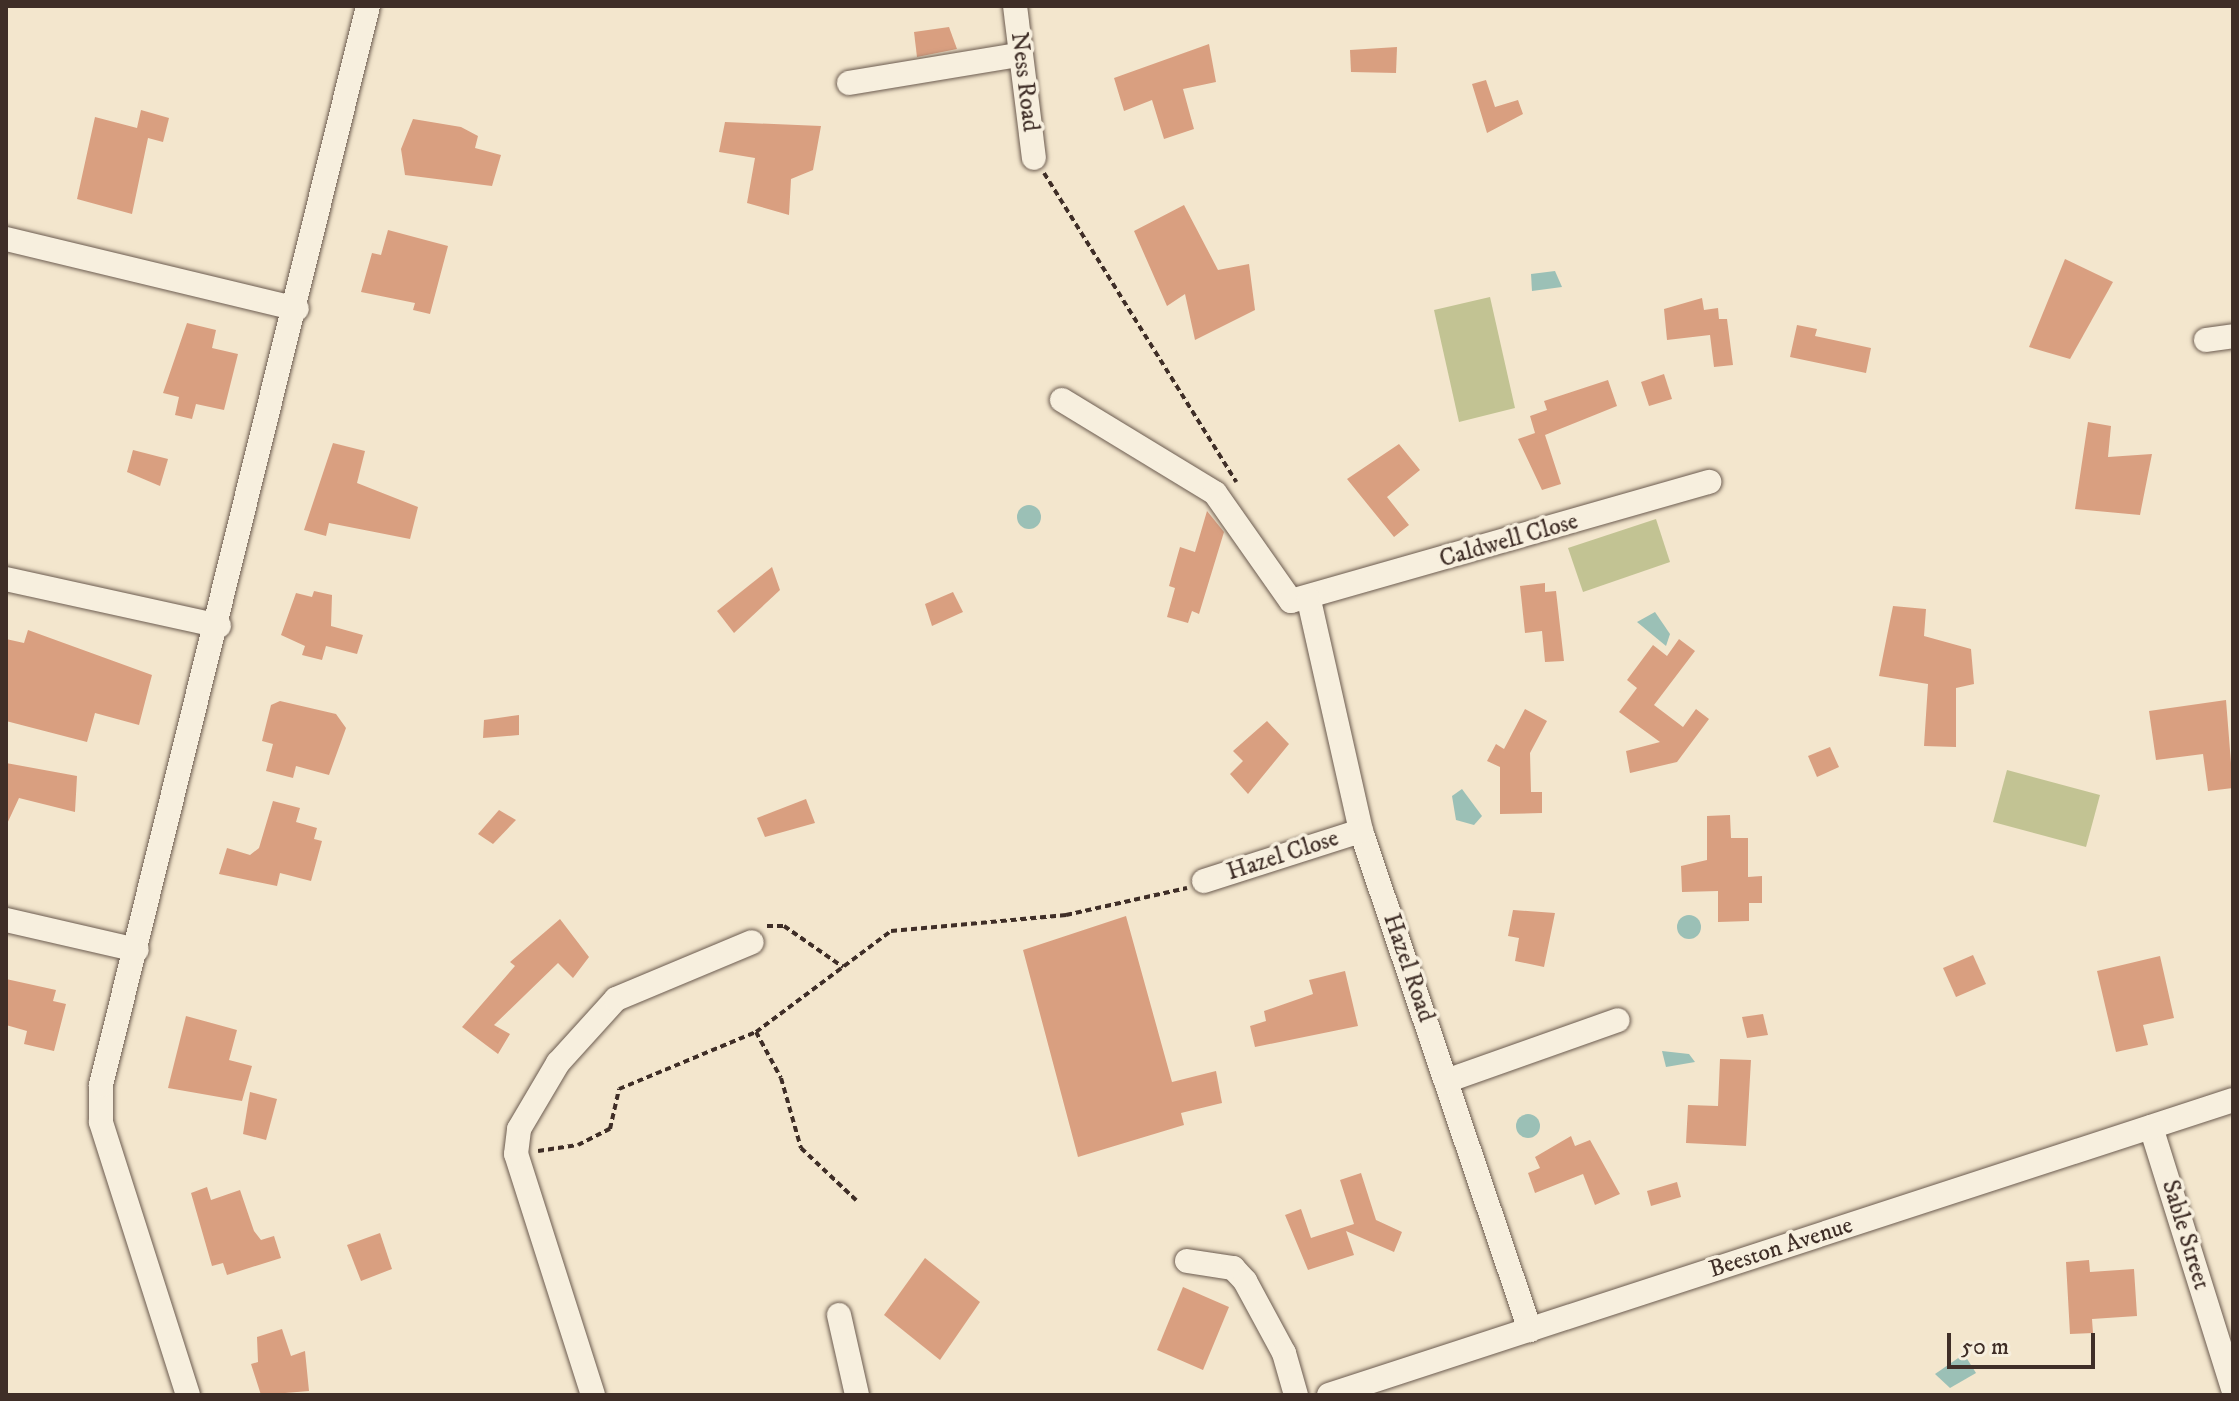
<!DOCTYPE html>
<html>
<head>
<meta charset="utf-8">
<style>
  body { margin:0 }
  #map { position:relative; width:2239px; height:1401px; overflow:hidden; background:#f3e6cd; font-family:"IM FELL DW Pica",serif }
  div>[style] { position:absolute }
  .green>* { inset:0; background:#c2c393 }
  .water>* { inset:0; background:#9bc0b6 }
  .round { border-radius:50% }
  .building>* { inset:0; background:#d99f80 }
  .path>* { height:4px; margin-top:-2px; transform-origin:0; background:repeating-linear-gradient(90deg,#3f2e27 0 6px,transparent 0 10px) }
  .roads { filter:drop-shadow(0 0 2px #6c5c50) drop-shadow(0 0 2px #6c5c50) }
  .minor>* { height:24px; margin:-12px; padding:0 12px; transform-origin:12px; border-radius:12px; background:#f7efde }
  span { translate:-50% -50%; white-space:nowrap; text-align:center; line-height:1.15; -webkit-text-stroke:7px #f7efde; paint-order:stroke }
  .street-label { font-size:24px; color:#3f2e27 }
  .frame { position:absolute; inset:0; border:8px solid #3f2e27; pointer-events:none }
  .scale { position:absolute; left:1947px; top:1333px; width:148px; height:36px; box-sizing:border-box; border:4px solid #3f2e27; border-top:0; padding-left:10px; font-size:24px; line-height:28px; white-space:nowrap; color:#3f2e27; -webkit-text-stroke:6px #f7efde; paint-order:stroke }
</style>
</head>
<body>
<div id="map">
  <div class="green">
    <div style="clip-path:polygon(1490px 297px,1515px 408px,1459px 422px,1434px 310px)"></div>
    <div style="clip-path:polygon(1656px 519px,1670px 562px,1583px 592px,1568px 548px)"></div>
    <div style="clip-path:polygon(2007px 770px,2100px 795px,2086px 847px,1993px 822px)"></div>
  </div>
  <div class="water">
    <div style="clip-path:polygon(1555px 271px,1562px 287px,1532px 291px,1531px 274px)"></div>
    <div class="round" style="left:1017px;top:505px;width:24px;height:24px"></div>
    <div style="clip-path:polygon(1655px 612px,1670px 634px,1666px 646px,1637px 622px)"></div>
    <div style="clip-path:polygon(1462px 789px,1482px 816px,1474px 825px,1456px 820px,1452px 796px)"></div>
    <div class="round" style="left:1677px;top:915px;width:24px;height:24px"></div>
    <div style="clip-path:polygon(1662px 1051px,1689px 1054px,1695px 1062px,1666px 1067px)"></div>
    <div class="round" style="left:1516px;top:1114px;width:24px;height:24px"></div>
    <div style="clip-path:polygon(1964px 1354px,1976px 1373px,1950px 1388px,1935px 1374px)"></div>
  </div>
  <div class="building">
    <div style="clip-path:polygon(949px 27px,957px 49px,917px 57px,914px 32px)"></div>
    <div style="clip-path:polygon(1209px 44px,1216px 82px,1183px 89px,1194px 129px,1164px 139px,1152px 100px,1124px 111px,1114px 78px)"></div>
    <div style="clip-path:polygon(1397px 47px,1396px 73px,1351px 72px,1350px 50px)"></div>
    <div style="clip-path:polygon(1486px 80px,1495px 107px,1518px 100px,1523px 114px,1487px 133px,1472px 84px)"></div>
    <div style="clip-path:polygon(141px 110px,169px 118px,163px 142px,148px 138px,132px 214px,77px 199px,95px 117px,137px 128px)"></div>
    <div style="clip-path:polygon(413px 119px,461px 127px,478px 136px,475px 148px,501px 155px,492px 186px,405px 175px,401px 149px)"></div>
    <div style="clip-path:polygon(725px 122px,821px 126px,813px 170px,791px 179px,789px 215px,747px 203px,755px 158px,719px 152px)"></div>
    <div style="clip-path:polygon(1184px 205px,1218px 270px,1249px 264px,1255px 310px,1195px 340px,1185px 294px,1167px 306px,1134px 231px)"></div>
    <div style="clip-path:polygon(388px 230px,448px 246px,430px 314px,413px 310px,415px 303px,361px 292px,372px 253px,381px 255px)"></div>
    <div style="clip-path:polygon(2065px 259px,2113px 282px,2070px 359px,2029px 347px)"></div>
    <div style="clip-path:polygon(1702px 298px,1704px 310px,1718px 308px,1719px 319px,1727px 319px,1733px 365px,1714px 367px,1710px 335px,1667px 340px,1664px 309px)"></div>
    <div style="clip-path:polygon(187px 323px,216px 330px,212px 348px,238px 354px,224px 410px,196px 404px,192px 419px,175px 415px,179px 397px,163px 393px)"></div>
    <div style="clip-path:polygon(1797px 325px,1817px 329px,1815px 336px,1871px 348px,1866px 373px,1790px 357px)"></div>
    <div style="clip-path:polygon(1664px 374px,1672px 399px,1649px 406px,1641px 382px)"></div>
    <div style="clip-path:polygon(1608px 380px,1617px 406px,1545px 435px,1561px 484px,1542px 490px,1518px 439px,1535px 433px,1530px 416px,1547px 410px,1544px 401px)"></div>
    <div style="clip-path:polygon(2088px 422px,2111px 426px,2108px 457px,2152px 454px,2140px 515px,2075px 509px)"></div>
    <div style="clip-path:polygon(333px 443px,365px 451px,357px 483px,418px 507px,410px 539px,329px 523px,326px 536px,304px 530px)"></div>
    <div style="clip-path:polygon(1399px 444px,1420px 470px,1387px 497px,1409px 525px,1394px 537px,1347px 479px)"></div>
    <div style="clip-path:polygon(133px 450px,168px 459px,160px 486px,127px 472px)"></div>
    <div style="clip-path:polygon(1207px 511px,1224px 532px,1199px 614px,1192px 611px,1188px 623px,1167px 617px,1175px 588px,1169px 586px,1180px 547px,1195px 552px)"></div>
    <div style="clip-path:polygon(772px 567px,780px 590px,734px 633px,717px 611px)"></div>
    <div style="clip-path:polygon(1545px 583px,1545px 592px,1556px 591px,1564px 661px,1545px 662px,1542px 631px,1525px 633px,1520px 586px)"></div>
    <div style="clip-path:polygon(314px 591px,332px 595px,331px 626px,363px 635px,357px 654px,326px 646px,322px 660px,302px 655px,305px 646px,281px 635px,296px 593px,312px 597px)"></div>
    <div style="clip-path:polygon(953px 592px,963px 612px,932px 626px,925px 604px)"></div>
    <div style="clip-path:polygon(1893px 606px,1926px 609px,1924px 636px,1971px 649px,1974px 684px,1956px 688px,1956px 747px,1924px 746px,1928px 684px,1879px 676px)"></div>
    <div style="clip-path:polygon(28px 630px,152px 675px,139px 725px,95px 713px,87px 742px,6px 721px,6px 639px,24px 643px)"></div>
    <div style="clip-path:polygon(1679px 639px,1695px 651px,1654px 705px,1683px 727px,1696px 709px,1709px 719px,1677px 762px,1630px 773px,1626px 751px,1660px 742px,1619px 712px,1637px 688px,1627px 680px,1653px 645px,1667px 656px)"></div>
    <div style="clip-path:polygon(2226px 700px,2233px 788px,2208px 791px,2203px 754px,2156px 760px,2149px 711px)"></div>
    <div style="clip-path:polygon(280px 701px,336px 714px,346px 728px,329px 775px,296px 766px,293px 778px,266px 771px,273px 744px,262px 741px,271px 705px)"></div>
    <div style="clip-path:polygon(1525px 709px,1547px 721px,1530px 753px,1531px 792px,1542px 792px,1542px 813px,1500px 814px,1500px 767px,1487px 761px,1496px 744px,1504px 749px)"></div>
    <div style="clip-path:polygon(519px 715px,519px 735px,483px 738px,484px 720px)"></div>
    <div style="clip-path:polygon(1267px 721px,1289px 744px,1248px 794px,1230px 774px,1243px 761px,1233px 751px)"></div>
    <div style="clip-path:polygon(1830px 747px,1839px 767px,1817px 777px,1808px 756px)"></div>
    <div style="clip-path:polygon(6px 763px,77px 776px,75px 812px,19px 798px,6px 826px)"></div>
    <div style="clip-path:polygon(806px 799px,815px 823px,765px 837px,757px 818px)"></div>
    <div style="clip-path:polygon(273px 801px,300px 808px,296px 822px,317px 828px,314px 839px,322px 841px,311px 881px,280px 873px,277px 886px,219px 874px,227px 848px,250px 855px,259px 848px)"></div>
    <div style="clip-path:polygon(499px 810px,516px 820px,493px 844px,478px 834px)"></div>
    <div style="clip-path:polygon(1730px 815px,1731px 838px,1748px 838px,1748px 877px,1762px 876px,1762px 903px,1749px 903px,1749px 921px,1718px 922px,1718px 891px,1682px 892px,1681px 866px,1707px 860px,1707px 816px)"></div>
    <div style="clip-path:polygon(1513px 910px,1555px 913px,1544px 967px,1515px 961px,1519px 938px,1508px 936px)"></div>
    <div style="clip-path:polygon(1126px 916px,1172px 1082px,1216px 1071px,1222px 1103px,1181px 1113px,1184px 1125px,1078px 1157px,1023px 950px)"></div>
    <div style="clip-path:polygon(560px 919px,589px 957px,573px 978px,558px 963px,494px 1025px,510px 1034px,498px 1054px,462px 1027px,515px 966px,510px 962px)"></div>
    <div style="clip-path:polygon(1973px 955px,1986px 984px,1956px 997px,1943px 968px)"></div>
    <div style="clip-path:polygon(2160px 956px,2174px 1018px,2143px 1025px,2148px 1045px,2116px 1052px,2097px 971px)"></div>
    <div style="clip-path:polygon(1345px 971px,1358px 1026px,1255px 1047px,1250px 1026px,1266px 1021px,1264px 1011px,1313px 994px,1309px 980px)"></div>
    <div style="clip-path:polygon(6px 979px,56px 990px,53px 1001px,66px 1004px,54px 1051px,24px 1044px,27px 1031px,6px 1025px)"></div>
    <div style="clip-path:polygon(1763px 1014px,1768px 1035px,1747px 1038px,1742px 1017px)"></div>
    <div style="clip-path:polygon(186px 1016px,237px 1030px,229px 1060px,252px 1066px,242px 1101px,168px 1088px)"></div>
    <div style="clip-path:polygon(1720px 1059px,1751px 1060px,1746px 1146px,1686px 1143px,1688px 1105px,1718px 1106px)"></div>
    <div style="clip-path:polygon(250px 1092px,277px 1099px,266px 1140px,243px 1134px)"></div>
    <div style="clip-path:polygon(1571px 1136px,1575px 1146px,1590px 1140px,1620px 1194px,1595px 1205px,1583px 1174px,1535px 1193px,1528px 1173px,1540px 1168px,1535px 1157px)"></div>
    <div style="clip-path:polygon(1361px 1173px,1376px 1220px,1402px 1232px,1394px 1252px,1346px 1231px,1354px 1255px,1308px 1270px,1285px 1215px,1301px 1209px,1311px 1238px,1354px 1224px,1340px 1180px)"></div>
    <div style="clip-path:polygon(1677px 1182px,1681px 1197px,1651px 1206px,1647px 1191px)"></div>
    <div style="clip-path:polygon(207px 1187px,211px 1200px,240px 1190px,254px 1231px,261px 1240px,274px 1236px,281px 1258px,227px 1275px,223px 1263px,212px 1266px,191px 1193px)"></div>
    <div style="clip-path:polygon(380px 1233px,392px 1269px,361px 1281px,347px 1245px)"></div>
    <div style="clip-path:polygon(925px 1258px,980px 1302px,940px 1360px,884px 1315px)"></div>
    <div style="clip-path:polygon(2089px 1260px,2090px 1272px,2134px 1269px,2137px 1316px,2092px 1319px,2093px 1333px,2070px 1334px,2066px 1262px)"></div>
    <div style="clip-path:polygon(1183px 1287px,1229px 1307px,1203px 1370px,1157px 1350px)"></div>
    <div style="clip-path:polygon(282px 1329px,291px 1356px,305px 1351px,309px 1391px,261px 1395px,251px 1364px,258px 1362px,257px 1337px)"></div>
  </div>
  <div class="path">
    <div style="left:1044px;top:173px;width:364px;rotate:58.1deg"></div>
    <div style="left:767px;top:926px;width:17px"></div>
    <div style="left:784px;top:926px;width:72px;rotate:34.8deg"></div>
    <div style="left:756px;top:1032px;width:169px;rotate:-36.8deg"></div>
    <div style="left:891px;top:931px;width:176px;rotate:-5.2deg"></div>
    <div style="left:1066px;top:915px;width:124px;rotate:-12.6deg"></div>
    <div style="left:538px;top:1151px;width:40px;rotate:-8.5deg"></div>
    <div style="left:578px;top:1145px;width:36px;rotate:-27deg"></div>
    <div style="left:610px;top:1129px;width:41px;rotate:-77.3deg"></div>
    <div style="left:619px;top:1089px;width:148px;rotate:-22.6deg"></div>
    <div style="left:756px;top:1032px;width:52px;rotate:61.5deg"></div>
    <div style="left:781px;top:1078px;width:73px;rotate:74.1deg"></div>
    <div style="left:801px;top:1148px;width:76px;rotate:43.4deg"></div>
  </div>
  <div class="roads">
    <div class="minor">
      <div style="left:1015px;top:6px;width:153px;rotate:82.9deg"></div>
      <div style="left:849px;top:83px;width:172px;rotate:-9.4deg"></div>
      <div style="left:6px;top:239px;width:299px;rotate:13.5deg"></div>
      <div style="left:2206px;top:340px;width:27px;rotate:-8deg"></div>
      <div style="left:1062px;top:400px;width:179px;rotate:31.3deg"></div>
      <div style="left:1215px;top:493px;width:132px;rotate:54.9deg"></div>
      <div style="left:1291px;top:601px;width:435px;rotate:-15.9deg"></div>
      <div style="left:6px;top:579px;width:218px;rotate:12.4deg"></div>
      <div style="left:1309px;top:600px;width:237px;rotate:77.3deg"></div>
      <div style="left:1361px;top:831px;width:527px;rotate:71.29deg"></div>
      <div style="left:1204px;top:881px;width:165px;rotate:-17.7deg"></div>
      <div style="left:6px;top:920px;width:134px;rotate:12.9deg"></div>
      <div style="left:1446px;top:1081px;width:182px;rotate:-19.5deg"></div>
      <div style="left:2151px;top:1127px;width:274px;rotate:72.6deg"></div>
      <div style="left:1187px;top:1261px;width:47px;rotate:8.7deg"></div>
      <div style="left:1233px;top:1268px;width:18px;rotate:47deg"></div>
      <div style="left:1245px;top:1281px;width:82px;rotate:61.6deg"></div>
      <div style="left:1284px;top:1353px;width:44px;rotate:74.1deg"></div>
      <div style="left:839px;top:1315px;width:82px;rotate:77.3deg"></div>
      <div style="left:188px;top:1395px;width:287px;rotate:-107.7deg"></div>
      <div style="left:101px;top:1122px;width:37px;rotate:-90deg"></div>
      <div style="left:101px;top:1085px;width:1112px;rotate:-76.1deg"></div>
      <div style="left:593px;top:1395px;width:253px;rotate:-107.7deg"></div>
      <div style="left:516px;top:1154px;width:25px;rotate:-83deg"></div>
      <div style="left:519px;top:1129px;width:77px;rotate:-59.4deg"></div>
      <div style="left:558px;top:1063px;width:86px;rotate:-47.8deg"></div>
      <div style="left:616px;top:999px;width:147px;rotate:-22.7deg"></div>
      <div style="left:1329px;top:1395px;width:951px;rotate:-18.07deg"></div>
    </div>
  </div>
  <div class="street-label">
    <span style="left:1024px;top:82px;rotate:83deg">Ness Road</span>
    <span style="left:1509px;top:541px;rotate:-16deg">Caldwell Close</span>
    <span style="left:1283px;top:856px;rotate:-18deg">Hazel Close</span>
    <span style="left:1408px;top:968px;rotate:71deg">Hazel Road</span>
    <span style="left:2185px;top:1235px;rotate:73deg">Sable Street</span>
    <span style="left:1781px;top:1248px;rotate:-18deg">Beeston Avenue</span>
  </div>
  <div class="frame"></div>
  <div class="scale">50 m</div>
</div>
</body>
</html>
